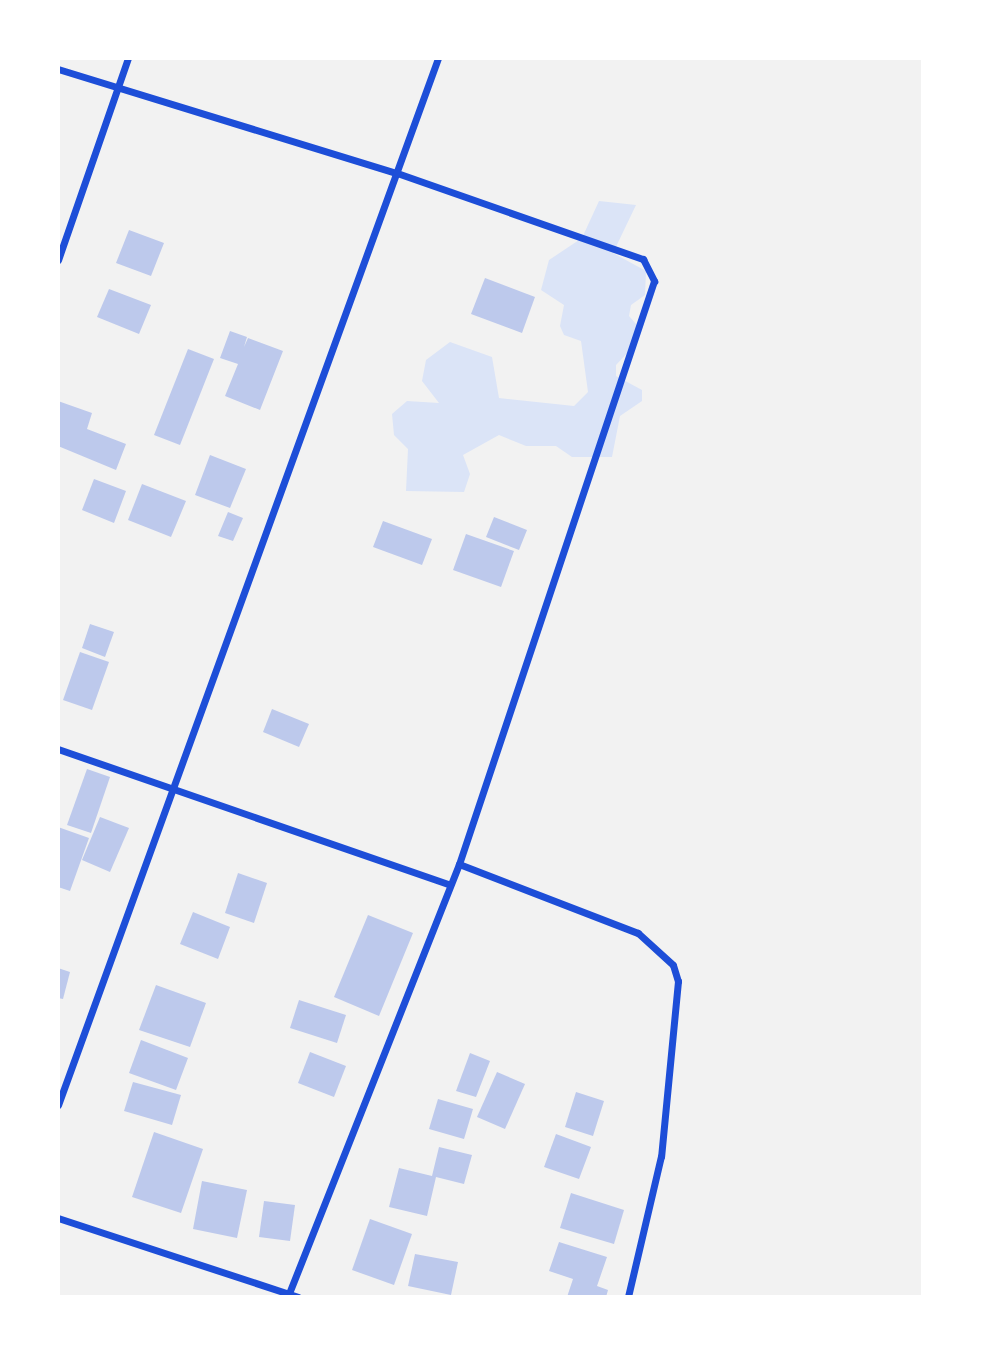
<!DOCTYPE html>
<html>
<head>
<meta charset="utf-8">
<style>
  body { margin:0 }
  #map { position:relative; width:981px; height:1355px; overflow:hidden; background:#f2f2f2; font-family:Lato,sans-serif }
  div>[style] { position:absolute }
  .green>* { inset:0; background:#dbe4f7 }
  .building>* { inset:0; background:#bdc9ec }
  .minor>* { height:7px; margin:-3.5px; padding:0 3.5px; transform-origin:3.5px; border-radius:3.5px; background:#1d4ed8 }
  span { translate:-50% -50%; white-space:nowrap; text-align:center; line-height:1.15; -webkit-text-stroke:5px #fff; paint-order:stroke }
  .frame { position:absolute; inset:0; border:60px solid #fff; pointer-events:none }
</style>
</head>
<body>
<div id="map">
  <div class="green">
    <div style="clip-path:polygon(599px 201px,636px 205px,613px 253px,646px 271px,645px 295px,631px 305px,629px 316px,636px 324px,635px 345px,616px 365px,616px 376px,642px 390px,642px 401px,620px 416px,612px 457px,572px 457px,556px 446px,526px 446px,499px 435px,463px 455px,470px 474px,464px 492px,406px 491px,408px 449px,394px 435px,392px 414px,407px 401px,439px 403px,422px 381px,426px 360px,450px 342px,492px 357px,499px 398px,574px 406px,588px 392px,581px 341px,564px 335px,560px 326px,564px 305px,541px 290px,549px 260px,582px 238px)"></div>
  </div>
  <div class="building">
    <div style="clip-path:polygon(129px 230px,164px 243px,151px 276px,116px 263px)"></div>
    <div style="clip-path:polygon(485px 278px,535px 297px,522px 333px,471px 314px)"></div>
    <div style="clip-path:polygon(109px 289px,151px 305px,139px 334px,97px 317px)"></div>
    <div style="clip-path:polygon(230px 331px,247px 337px,244px 347px,248px 338px,283px 351px,260px 410px,225px 396px,238px 364px,220px 358px)"></div>
    <div style="clip-path:polygon(188px 349px,214px 359px,180px 445px,154px 435px)"></div>
    <div style="clip-path:polygon(58px 401px,92px 413px,87px 429px,126px 444px,116px 470px,58px 446px)"></div>
    <div style="clip-path:polygon(210px 455px,246px 469px,230px 508px,195px 495px)"></div>
    <div style="clip-path:polygon(94px 479px,126px 491px,114px 523px,82px 510px)"></div>
    <div style="clip-path:polygon(142px 484px,186px 501px,171px 537px,128px 520px)"></div>
    <div style="clip-path:polygon(228px 512px,243px 518px,233px 541px,218px 536px)"></div>
    <div style="clip-path:polygon(494px 517px,527px 530px,519px 550px,486px 537px)"></div>
    <div style="clip-path:polygon(383px 521px,432px 539px,422px 565px,373px 547px)"></div>
    <div style="clip-path:polygon(466px 534px,514px 551px,501px 587px,453px 570px)"></div>
    <div style="clip-path:polygon(90px 624px,114px 632px,105px 657px,82px 648px)"></div>
    <div style="clip-path:polygon(80px 652px,109px 662px,92px 710px,63px 700px)"></div>
    <div style="clip-path:polygon(272px 709px,309px 724px,299px 747px,263px 732px)"></div>
    <div style="clip-path:polygon(87px 769px,110px 777px,91px 833px,67px 825px)"></div>
    <div style="clip-path:polygon(100px 817px,129px 828px,110px 872px,82px 860px)"></div>
    <div style="clip-path:polygon(58px 827px,89px 838px,70px 891px,58px 887px)"></div>
    <div style="clip-path:polygon(238px 873px,267px 883px,254px 923px,225px 913px)"></div>
    <div style="clip-path:polygon(193px 912px,230px 927px,218px 959px,180px 944px)"></div>
    <div style="clip-path:polygon(368px 915px,413px 933px,379px 1016px,334px 997px)"></div>
    <div style="clip-path:polygon(58px 968px,70px 972px,63px 999px,58px 998px)"></div>
    <div style="clip-path:polygon(156px 985px,206px 1003px,190px 1047px,139px 1030px)"></div>
    <div style="clip-path:polygon(299px 1000px,346px 1015px,337px 1043px,290px 1028px)"></div>
    <div style="clip-path:polygon(141px 1040px,188px 1058px,176px 1090px,129px 1073px)"></div>
    <div style="clip-path:polygon(310px 1052px,346px 1066px,334px 1097px,298px 1083px)"></div>
    <div style="clip-path:polygon(470px 1053px,490px 1061px,476px 1097px,456px 1091px)"></div>
    <div style="clip-path:polygon(497px 1072px,525px 1084px,505px 1129px,477px 1117px)"></div>
    <div style="clip-path:polygon(133px 1082px,181px 1095px,172px 1125px,124px 1111px)"></div>
    <div style="clip-path:polygon(576px 1092px,604px 1101px,593px 1136px,565px 1127px)"></div>
    <div style="clip-path:polygon(438px 1099px,473px 1109px,464px 1139px,429px 1129px)"></div>
    <div style="clip-path:polygon(154px 1132px,203px 1149px,181px 1213px,132px 1197px)"></div>
    <div style="clip-path:polygon(556px 1134px,591px 1147px,579px 1179px,544px 1167px)"></div>
    <div style="clip-path:polygon(439px 1147px,472px 1155px,464px 1184px,436px 1177px,427px 1216px,389px 1207px,399px 1168px,432px 1176px)"></div>
    <div style="clip-path:polygon(202px 1181px,247px 1190px,237px 1238px,193px 1229px)"></div>
    <div style="clip-path:polygon(571px 1193px,624px 1210px,614px 1244px,560px 1228px)"></div>
    <div style="clip-path:polygon(264px 1201px,295px 1205px,290px 1241px,259px 1237px)"></div>
    <div style="clip-path:polygon(370px 1219px,412px 1234px,394px 1285px,352px 1270px)"></div>
    <div style="clip-path:polygon(559px 1242px,607px 1257px,597px 1286px,608px 1290px,606px 1297px,567px 1297px,573px 1279px,549px 1271px)"></div>
    <div style="clip-path:polygon(415px 1254px,458px 1262px,451px 1295px,408px 1286px)"></div>
  </div>
  <div class="minor">
    <div style="left:58px;top:69px;width:355px;rotate:17.1deg"></div>
    <div style="left:397px;top:173px;width:261px;rotate:19.3deg"></div>
    <div style="left:643px;top:259px;width:25px;rotate:63deg"></div>
    <div style="left:654px;top:281px;width:615px;rotate:108.49deg"></div>
    <div style="left:459px;top:864px;width:462px;rotate:111.6deg"></div>
    <div style="left:58px;top:260px;width:214px;rotate:-70.9deg"></div>
    <div style="left:58px;top:749px;width:415px;rotate:19.1deg"></div>
    <div style="left:459px;top:864px;width:192px;rotate:21.1deg"></div>
    <div style="left:638px;top:933px;width:47px;rotate:42.4deg"></div>
    <div style="left:673px;top:965px;width:17px;rotate:73deg"></div>
    <div style="left:678px;top:981px;width:176px;rotate:95.5deg"></div>
    <div style="left:661px;top:1156px;width:145px;rotate:103.2deg"></div>
    <div style="left:58px;top:1105px;width:1114px;rotate:-70.05deg"></div>
    <div style="left:58px;top:1218px;width:253px;rotate:18.2deg"></div>
  </div>
  <div class="frame"></div>
</div>
</body>
</html>
